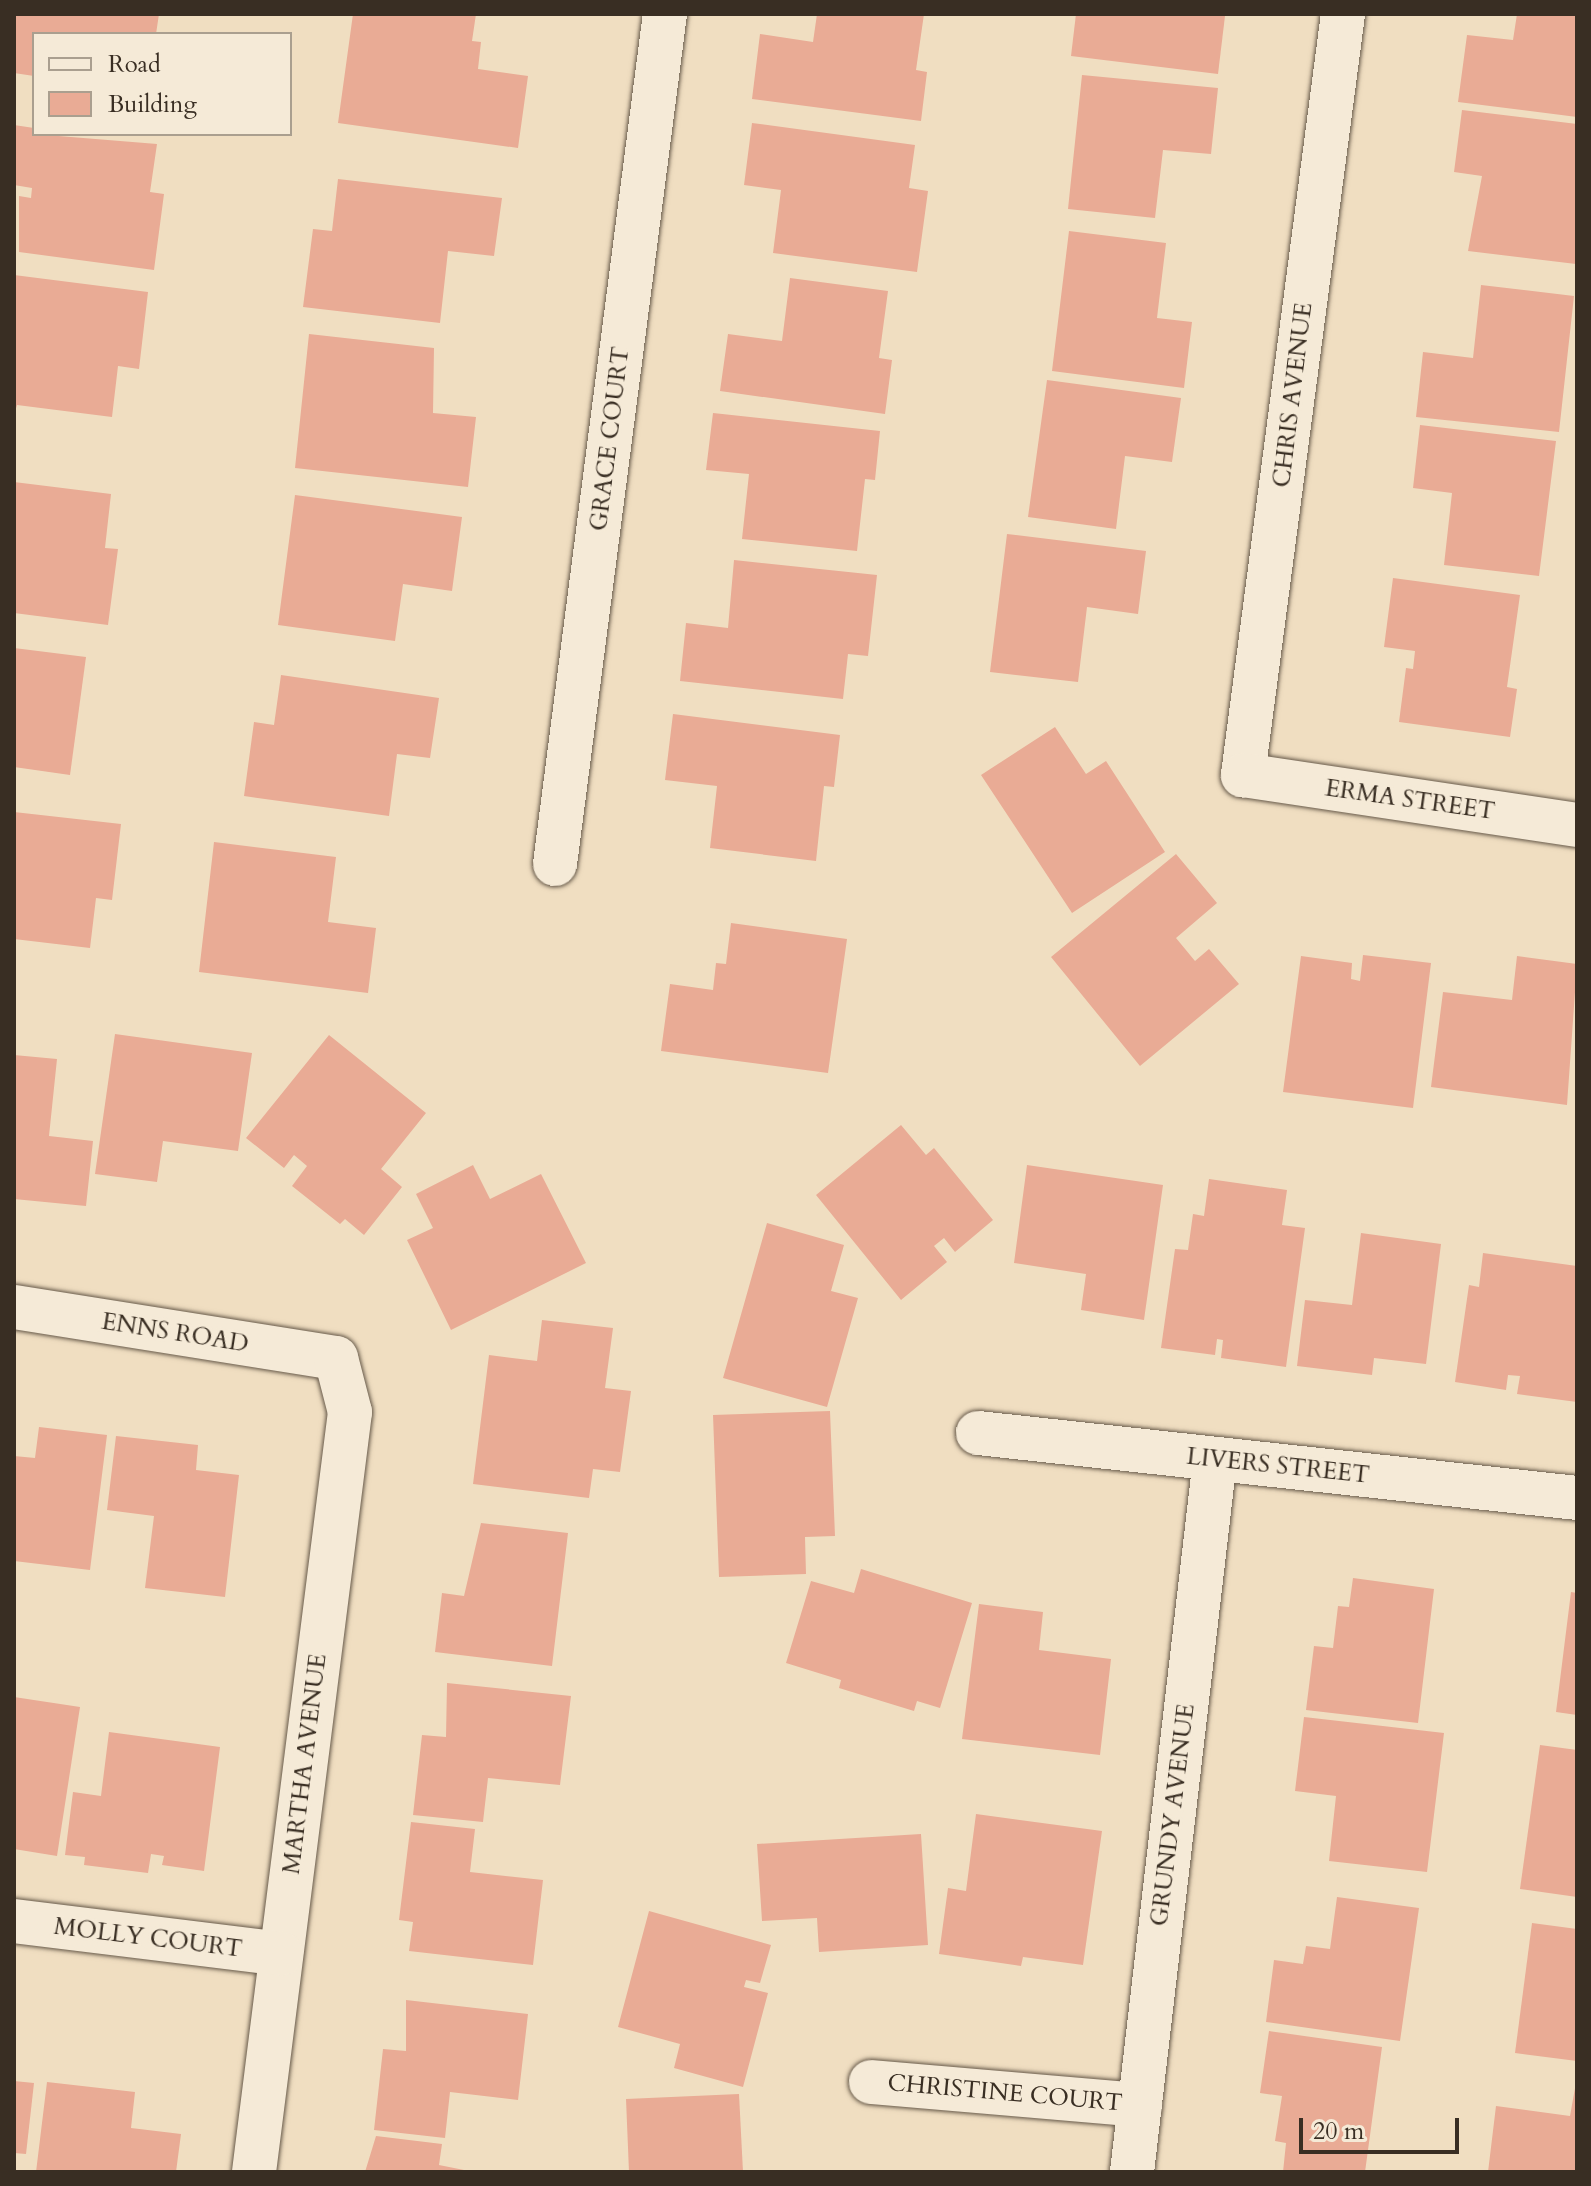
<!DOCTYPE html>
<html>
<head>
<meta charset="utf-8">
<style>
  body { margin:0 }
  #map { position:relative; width:1591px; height:2186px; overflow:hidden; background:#f0dec1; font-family:Cardo,serif }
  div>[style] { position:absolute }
  .building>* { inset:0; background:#e9ab95 }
  .roads { filter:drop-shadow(0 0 2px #675a4a) drop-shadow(0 0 2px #675a4a) }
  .minor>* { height:44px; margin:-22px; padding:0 22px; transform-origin:22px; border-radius:22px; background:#f5ead7 }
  span { translate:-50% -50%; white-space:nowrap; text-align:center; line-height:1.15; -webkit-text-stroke:6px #f5ead7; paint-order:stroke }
  .street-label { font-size:24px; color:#392e23 }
  .frame { position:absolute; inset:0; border:16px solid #392e23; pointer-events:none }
  .legend { position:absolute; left:32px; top:32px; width:260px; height:104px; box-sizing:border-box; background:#f5ead7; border:2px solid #aa9f8f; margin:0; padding:10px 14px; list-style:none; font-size:24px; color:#392e23 }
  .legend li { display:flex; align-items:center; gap:16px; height:40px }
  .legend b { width:40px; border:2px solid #aa9f8f }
  .scale { position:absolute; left:1299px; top:2118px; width:160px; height:36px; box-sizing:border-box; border:4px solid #392e23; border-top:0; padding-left:10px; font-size:24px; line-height:28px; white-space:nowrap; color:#392e23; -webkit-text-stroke:6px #f5ead7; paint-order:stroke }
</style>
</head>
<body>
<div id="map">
  <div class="building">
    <div style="clip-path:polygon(14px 14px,159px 14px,156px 34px,34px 34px,34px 76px,14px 73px)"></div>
    <div style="clip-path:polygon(353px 14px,476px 14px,472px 41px,481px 42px,478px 69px,528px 76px,518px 148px,338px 123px)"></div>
    <div style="clip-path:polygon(817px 14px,924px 14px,916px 70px,927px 72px,921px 121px,752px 99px,760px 34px,813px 42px)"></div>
    <div style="clip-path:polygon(1076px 14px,1225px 16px,1218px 74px,1071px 56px)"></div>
    <div style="clip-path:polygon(1517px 14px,1577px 14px,1577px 117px,1458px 102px,1467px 35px,1513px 40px)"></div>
    <div style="clip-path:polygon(1082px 75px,1218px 88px,1211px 154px,1163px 150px,1155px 218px,1068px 209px)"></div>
    <div style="clip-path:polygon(1462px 110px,1577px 124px,1576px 264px,1468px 251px,1482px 176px,1454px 172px)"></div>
    <div style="clip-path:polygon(752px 123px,915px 145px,909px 188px,928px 191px,917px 272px,773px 253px,781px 190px,744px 185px)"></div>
    <div style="clip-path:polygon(14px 125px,34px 128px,34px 134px,157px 144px,150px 192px,164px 194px,154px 270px,19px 252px,19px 196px,31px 198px,32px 188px,14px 185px)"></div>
    <div style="clip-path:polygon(338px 179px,502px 198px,494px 256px,448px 251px,440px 323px,303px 307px,313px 229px,332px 231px)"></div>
    <div style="clip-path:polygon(1069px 231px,1166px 243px,1157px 318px,1192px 322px,1184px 388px,1052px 371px)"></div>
    <div style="clip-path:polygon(14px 275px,148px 292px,139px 369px,118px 366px,112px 417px,17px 405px,14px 415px)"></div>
    <div style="clip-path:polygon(790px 278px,888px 291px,879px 358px,892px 360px,885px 414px,720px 391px,728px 334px,782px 341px)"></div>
    <div style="clip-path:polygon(1481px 285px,1574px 296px,1559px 432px,1416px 417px,1423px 352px,1473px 358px)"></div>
    <div style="clip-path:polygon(309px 334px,434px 348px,433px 413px,476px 417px,468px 487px,295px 468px)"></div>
    <div style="clip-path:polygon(1047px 380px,1181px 398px,1172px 462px,1125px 456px,1116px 529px,1028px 517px)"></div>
    <div style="clip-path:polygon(713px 413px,880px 431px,875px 480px,865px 479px,857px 551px,742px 539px,749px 474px,706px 470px)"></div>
    <div style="clip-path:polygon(1420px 425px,1556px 441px,1539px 576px,1444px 565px,1452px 493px,1413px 488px)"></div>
    <div style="clip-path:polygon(14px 482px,111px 494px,105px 548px,118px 549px,108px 625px,14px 613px)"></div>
    <div style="clip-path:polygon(295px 495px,462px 517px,452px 591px,403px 584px,395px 641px,278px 625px)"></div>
    <div style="clip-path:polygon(1007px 534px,1146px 551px,1138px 614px,1087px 607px,1078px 682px,990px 672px)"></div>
    <div style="clip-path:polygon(734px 560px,877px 575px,868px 656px,848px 654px,843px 699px,680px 681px,686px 623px,728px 628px)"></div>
    <div style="clip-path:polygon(1393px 578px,1520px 595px,1507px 687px,1517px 689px,1510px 737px,1399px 722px,1406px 668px,1413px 669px,1415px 651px,1384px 647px)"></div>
    <div style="clip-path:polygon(14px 648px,86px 657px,70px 775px,14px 767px)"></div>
    <div style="clip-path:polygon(281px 675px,439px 698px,430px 758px,397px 754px,389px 816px,244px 796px,254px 722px,274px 725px)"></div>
    <div style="clip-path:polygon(673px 714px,840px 735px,834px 787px,824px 786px,816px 861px,710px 848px,717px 786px,665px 780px)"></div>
    <div style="clip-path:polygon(1055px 727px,1086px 774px,1106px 761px,1165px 852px,1072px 913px,981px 775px)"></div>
    <div style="clip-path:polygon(14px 812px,121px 824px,112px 900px,96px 898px,90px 948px,14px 939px)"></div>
    <div style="clip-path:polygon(214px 842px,336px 857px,328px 922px,376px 928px,368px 993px,199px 972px)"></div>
    <div style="clip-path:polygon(1176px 854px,1217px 903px,1176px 938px,1195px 961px,1209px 949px,1239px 984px,1140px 1066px,1051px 957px)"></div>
    <div style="clip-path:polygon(731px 923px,847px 939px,828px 1073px,661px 1051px,670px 984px,713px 990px,716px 963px,726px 964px)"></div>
    <div style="clip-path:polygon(1363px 955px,1431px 963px,1413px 1108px,1283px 1092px,1301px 956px,1352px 963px,1351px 979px,1360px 981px)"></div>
    <div style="clip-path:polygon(1517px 956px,1577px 964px,1567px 1105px,1431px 1087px,1443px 992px,1512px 1000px)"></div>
    <div style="clip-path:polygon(115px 1034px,252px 1053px,238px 1151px,163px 1141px,157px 1182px,95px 1174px)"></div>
    <div style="clip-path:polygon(329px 1035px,426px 1113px,381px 1169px,402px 1187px,364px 1235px,345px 1219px,340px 1224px,292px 1186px,307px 1166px,294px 1155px,284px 1168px,246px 1138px)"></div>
    <div style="clip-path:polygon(14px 1055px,57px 1059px,49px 1136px,93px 1141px,86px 1206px,14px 1199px)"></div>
    <div style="clip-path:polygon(901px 1125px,926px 1155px,934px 1148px,993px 1220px,955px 1252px,944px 1238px,934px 1246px,947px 1262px,901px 1300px,816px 1195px)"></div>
    <div style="clip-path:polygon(473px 1165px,490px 1199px,541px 1174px,586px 1263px,451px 1330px,407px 1240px,433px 1228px,416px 1194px)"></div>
    <div style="clip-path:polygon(1027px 1165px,1163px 1185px,1144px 1320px,1081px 1310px,1086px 1274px,1014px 1263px)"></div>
    <div style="clip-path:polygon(1209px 1179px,1287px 1190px,1282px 1225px,1305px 1228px,1286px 1367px,1221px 1358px,1223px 1340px,1217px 1339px,1215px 1355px,1161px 1348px,1175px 1249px,1188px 1250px,1193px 1214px,1204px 1216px)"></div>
    <div style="clip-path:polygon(767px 1223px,844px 1245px,831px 1291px,858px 1298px,827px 1407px,723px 1378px)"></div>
    <div style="clip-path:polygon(1361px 1233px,1441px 1244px,1426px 1364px,1374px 1358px,1372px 1375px,1297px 1366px,1305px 1300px,1352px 1305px)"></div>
    <div style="clip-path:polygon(1483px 1253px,1577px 1266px,1577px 1402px,1517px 1394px,1520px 1376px,1508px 1375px,1506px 1390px,1455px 1382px,1469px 1285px,1479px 1287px)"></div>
    <div style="clip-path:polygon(542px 1320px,613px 1328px,605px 1388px,631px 1391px,620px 1472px,593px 1469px,589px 1498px,473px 1484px,489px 1355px,537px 1361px)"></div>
    <div style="clip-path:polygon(830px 1411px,835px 1536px,805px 1537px,806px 1574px,719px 1577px,713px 1415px)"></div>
    <div style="clip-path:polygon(39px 1427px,107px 1435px,90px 1570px,14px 1561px,14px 1456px,35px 1458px)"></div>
    <div style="clip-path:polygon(116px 1436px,198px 1445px,196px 1470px,239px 1475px,225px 1597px,145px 1588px,154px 1516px,107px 1510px)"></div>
    <div style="clip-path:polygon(481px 1523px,568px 1533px,552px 1666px,435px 1652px,442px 1593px,464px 1596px)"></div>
    <div style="clip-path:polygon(861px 1569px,972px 1603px,940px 1708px,917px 1701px,914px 1711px,839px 1688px,841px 1680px,786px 1663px,811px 1581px,854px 1593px)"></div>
    <div style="clip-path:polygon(1353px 1578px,1434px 1589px,1418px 1723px,1306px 1710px,1314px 1646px,1333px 1648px,1338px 1606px,1349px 1607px)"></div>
    <div style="clip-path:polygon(1571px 1592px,1577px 1593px,1577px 1715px,1556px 1712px)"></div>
    <div style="clip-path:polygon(979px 1604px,1043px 1612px,1039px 1650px,1111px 1659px,1100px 1755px,962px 1739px)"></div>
    <div style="clip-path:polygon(447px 1683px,571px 1696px,560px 1785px,488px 1778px,483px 1822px,413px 1815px,422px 1735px,446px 1737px)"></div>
    <div style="clip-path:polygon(14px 1697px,80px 1707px,57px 1856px,14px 1849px)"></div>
    <div style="clip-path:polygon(1304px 1717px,1444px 1733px,1427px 1872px,1329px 1861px,1336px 1796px,1295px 1791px)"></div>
    <div style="clip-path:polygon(109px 1732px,220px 1747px,204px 1871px,162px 1865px,164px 1856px,151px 1854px,148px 1873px,84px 1865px,85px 1857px,65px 1855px,73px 1792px,101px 1796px)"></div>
    <div style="clip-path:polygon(1540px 1745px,1577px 1750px,1577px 1897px,1520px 1889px)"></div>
    <div style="clip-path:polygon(976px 1814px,1102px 1831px,1083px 1965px,1023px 1957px,1021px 1966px,939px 1954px,948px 1888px,966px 1891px)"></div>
    <div style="clip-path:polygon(411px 1822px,475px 1829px,470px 1872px,543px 1880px,533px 1965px,409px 1951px,413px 1922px,399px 1920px)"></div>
    <div style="clip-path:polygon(921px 1834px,928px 1945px,819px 1952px,817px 1918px,762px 1921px,757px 1844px)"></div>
    <div style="clip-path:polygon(1337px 1897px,1419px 1908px,1400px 2041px,1266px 2022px,1274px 1960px,1303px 1964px,1306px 1946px,1330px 1949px)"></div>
    <div style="clip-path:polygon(649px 1911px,771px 1945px,760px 1983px,746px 1980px,744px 1987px,768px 1993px,743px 2087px,674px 2068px,680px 2044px,618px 2027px)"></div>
    <div style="clip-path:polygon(1532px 1923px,1577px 1929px,1577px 2061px,1515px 2053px)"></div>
    <div style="clip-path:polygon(406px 2000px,528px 2014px,518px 2100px,450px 2092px,445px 2138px,374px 2130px,383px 2049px,406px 2051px)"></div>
    <div style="clip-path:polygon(1269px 2031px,1382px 2047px,1365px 2172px,1283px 2172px,1286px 2143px,1275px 2141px,1282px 2096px,1260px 2093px)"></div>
    <div style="clip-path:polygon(1577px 2077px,1577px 2172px,1488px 2172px,1496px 2106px,1570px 2116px)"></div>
    <div style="clip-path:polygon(14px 2081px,34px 2083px,26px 2154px,14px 2153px)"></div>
    <div style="clip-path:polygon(47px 2082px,135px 2092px,131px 2128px,181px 2134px,176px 2172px,36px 2172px)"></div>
    <div style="clip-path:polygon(739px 2094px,743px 2172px,629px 2172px,626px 2099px)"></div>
    <div style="clip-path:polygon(376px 2136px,442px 2144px,439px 2165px,474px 2172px,365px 2172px)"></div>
  </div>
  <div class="roads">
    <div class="minor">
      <div style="left:1343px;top:14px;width:768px;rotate:97.49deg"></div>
      <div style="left:1243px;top:775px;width:338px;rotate:8.5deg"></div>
      <div style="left:555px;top:864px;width:857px;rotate:-82.63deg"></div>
      <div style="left:14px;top:1307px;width:326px;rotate:9deg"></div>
      <div style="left:336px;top:1358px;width:56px;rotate:75.5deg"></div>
      <div style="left:350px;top:1412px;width:766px;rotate:97.2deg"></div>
      <div style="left:978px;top:1433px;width:603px;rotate:6.19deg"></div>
      <div style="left:14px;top:1921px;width:269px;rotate:7deg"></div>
      <div style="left:871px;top:2082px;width:270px;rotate:4.9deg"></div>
      <div style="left:1132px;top:2172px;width:718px;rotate:-83.36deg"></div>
    </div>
  </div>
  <div class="street-label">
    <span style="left:1293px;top:395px;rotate:-83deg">CHRIS AVENUE</span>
    <span style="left:610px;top:439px;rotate:-83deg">GRACE COURT</span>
    <span style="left:1410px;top:800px;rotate:8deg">ERMA STREET</span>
    <span style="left:175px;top:1333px;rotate:9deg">ENNS ROAD</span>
    <span style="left:1278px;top:1466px;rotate:6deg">LIVERS STREET</span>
    <span style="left:305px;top:1764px;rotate:-83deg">MARTHA AVENUE</span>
    <span style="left:1173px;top:1815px;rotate:-83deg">GRUNDY AVENUE</span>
    <span style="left:148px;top:1938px;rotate:7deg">MOLLY COURT</span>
    <span style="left:1005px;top:2093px;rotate:5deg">CHRISTINE COURT</span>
  </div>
  <div class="frame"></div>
  <ul class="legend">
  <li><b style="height:10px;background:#f5ead7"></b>Road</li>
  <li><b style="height:22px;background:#e9ab95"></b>Building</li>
  </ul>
  <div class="scale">20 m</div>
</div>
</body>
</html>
